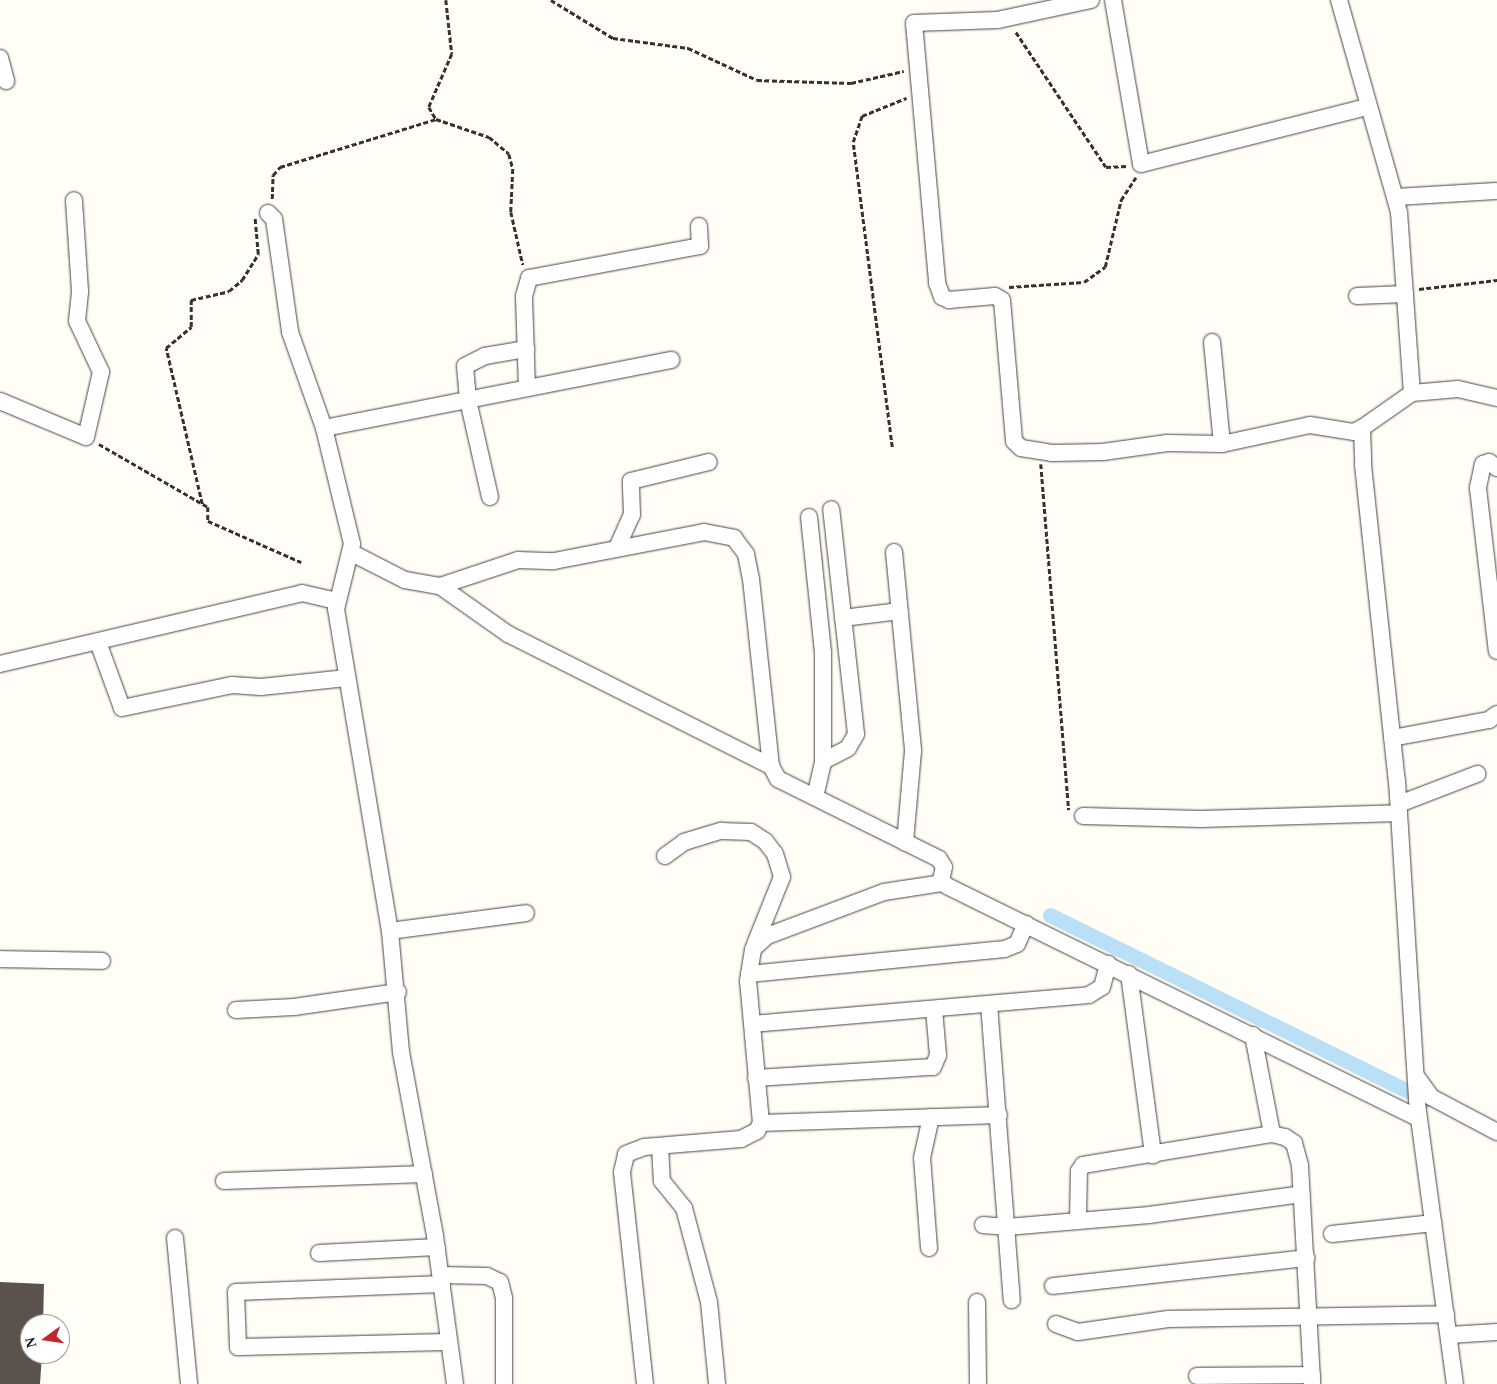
<!DOCTYPE html>
<html>
<head>
<meta charset="utf-8">
<style>
  body { margin:0 }
  #map { position:relative; width:1497px; height:1384px; overflow:hidden; background:#fffdf5; font-family:"Times New Roman",serif }
  div>[style] { position:absolute }
  .canal>* { height:15px; margin:-7.5px; padding:0 7.5px; transform-origin:7.5px; border-radius:7.5px; background:#b9e0f7 }
  .building>* { inset:0; background:#5a524d }
  .path>* { height:2.5px; margin-top:-1.25px; transform-origin:0; background:repeating-linear-gradient(90deg,#333 0 5px,transparent 0 7.5px) }
  .roads { filter:drop-shadow(0 0 1px #444) drop-shadow(0 0 1px #444) }
  .minor>* { height:16px; margin:-8px; padding:0 8px; transform-origin:8px; border-radius:8px; background:#fff }
  span { translate:-50% -50%; white-space:nowrap; text-align:center; line-height:1.15; -webkit-text-stroke:5px #fff; paint-order:stroke }
  .north { position:absolute; left:20px; top:1314px; width:50px; height:50px; box-sizing:border-box; background:#fff; border:1px solid #a0a0a0; border-radius:50%; rotate:256deg; font-size:14px; font-weight:700; line-height:20px; text-align:center; color:#111 }
  .north::after { content:''; display:block; margin:auto; width:18px; height:22px; background:#c4262e; clip-path:polygon(50% 0,100% 100%,50% 72%,0 100%) }
</style>
</head>
<body>
<div id="map">
  <div class="canal">
    <div style="left:1050px;top:915px;width:419px;rotate:26.2deg"></div>
  </div>
  <div class="building">
    <div style="clip-path:polygon(0 1282px,44px 1284px,43px 1324px,30px 1324px,30px 1354px,42px 1354px,40px 1384px,0 1384px)"></div>
  </div>
  <div class="path">
    <div style="left:446px;top:0;width:54px;rotate:83.7deg"></div>
    <div style="left:452px;top:54px;width:58px;rotate:113.5deg"></div>
    <div style="left:429px;top:107px;width:14px;rotate:60deg"></div>
    <div style="left:436px;top:119px;width:56px;rotate:18.8deg"></div>
    <div style="left:489px;top:137px;width:26px;rotate:40deg"></div>
    <div style="left:509px;top:154px;width:16px;rotate:75deg"></div>
    <div style="left:513px;top:169px;width:43px;rotate:92.7deg"></div>
    <div style="left:511px;top:212px;width:54px;rotate:77.2deg"></div>
    <div style="left:551px;top:0;width:73px;rotate:31.5deg"></div>
    <div style="left:613px;top:38px;width:76px;rotate:7.6deg"></div>
    <div style="left:688px;top:48px;width:76px;rotate:24.9deg"></div>
    <div style="left:757px;top:80px;width:94px;rotate:1.8deg"></div>
    <div style="left:851px;top:83px;width:54px;rotate:-12.8deg"></div>
    <div style="left:1016px;top:32px;width:162px;rotate:56.3deg"></div>
    <div style="left:1106px;top:167px;width:21px;rotate:-3deg"></div>
    <div style="left:272px;top:199px;width:24px;rotate:-88deg"></div>
    <div style="left:273px;top:175px;width:11px;rotate:-49deg"></div>
    <div style="left:280px;top:167px;width:163px;rotate:-17.1deg"></div>
    <div style="left:1009px;top:287px;width:75px;rotate:-3.8deg"></div>
    <div style="left:1084px;top:282px;width:26px;rotate:-36deg"></div>
    <div style="left:1105px;top:267px;width:69px;rotate:-76.6deg"></div>
    <div style="left:1121px;top:200px;width:27px;rotate:-57deg"></div>
    <div style="left:1419px;top:289px;width:79px;rotate:-6.6deg"></div>
    <div style="left:99px;top:444px;width:126px;rotate:30deg"></div>
    <div style="left:208px;top:507px;width:14px;rotate:90deg"></div>
    <div style="left:208px;top:521px;width:102px;rotate:23.8deg"></div>
    <div style="left:892px;top:447px;width:307px;rotate:-97.3deg"></div>
    <div style="left:853px;top:142px;width:28px;rotate:-71deg"></div>
    <div style="left:862px;top:116px;width:48px;rotate:-22.2deg"></div>
    <div style="left:1041px;top:464px;width:347px;rotate:85.4deg"></div>
    <div style="left:202px;top:504px;width:160px;rotate:-103deg"></div>
    <div style="left:166px;top:348px;width:33px;rotate:-40deg"></div>
    <div style="left:191px;top:327px;width:27px;rotate:-90deg"></div>
    <div style="left:191px;top:300px;width:39px;rotate:-13deg"></div>
    <div style="left:229px;top:291px;width:17px;rotate:-40deg"></div>
    <div style="left:242px;top:280px;width:31px;rotate:-58deg"></div>
    <div style="left:258px;top:254px;width:36px;rotate:-95deg"></div>
  </div>
  <div class="roads">
    <div class="minor">
      <div style="left:1091px;top:0;width:95px;rotate:167.9deg"></div>
      <div style="left:998px;top:20px;width:84px;rotate:178deg"></div>
      <div style="left:914px;top:23px;width:261px;rotate:84.9deg"></div>
      <div style="left:937px;top:283px;width:15px;rotate:70deg"></div>
      <div style="left:942px;top:297px;width:8px;rotate:23deg"></div>
      <div style="left:949px;top:300px;width:46px;rotate:-5deg"></div>
      <div style="left:995px;top:296px;width:8px;rotate:30deg"></div>
      <div style="left:1002px;top:300px;width:142px;rotate:85.1deg"></div>
      <div style="left:1014px;top:441px;width:10px;rotate:45deg"></div>
      <div style="left:1021px;top:448px;width:31px;rotate:9deg"></div>
      <div style="left:1052px;top:453px;width:51px;rotate:-1.1deg"></div>
      <div style="left:1103px;top:452px;width:65px;rotate:-8deg"></div>
      <div style="left:1167px;top:443px;width:55px;rotate:1deg"></div>
      <div style="left:1222px;top:444px;width:90px;rotate:-12.2deg"></div>
      <div style="left:1310px;top:425px;width:45px;rotate:9deg"></div>
      <div style="left:1354px;top:432px;width:9px;rotate:-27deg"></div>
      <div style="left:1113px;top:0;width:166px;rotate:80.3deg"></div>
      <div style="left:1141px;top:164px;width:233px;rotate:-14.2deg"></div>
      <div style="left:1339px;top:0;width:220px;rotate:74.2deg"></div>
      <div style="left:1399px;top:212px;width:181px;rotate:85.9deg"></div>
      <div style="left:1412px;top:393px;width:61px;rotate:145deg"></div>
      <div style="left:1362px;top:428px;width:37px;rotate:88deg"></div>
      <div style="left:1363px;top:465px;width:318px;rotate:83.9deg"></div>
      <div style="left:1397px;top:781px;width:331px;rotate:86.4deg"></div>
      <div style="left:1418px;top:1111px;width:275px;rotate:82.3deg"></div>
      <div style="left:0;top:58px;width:24px;rotate:75deg"></div>
      <div style="left:1396px;top:197px;width:100px;rotate:-3.4deg"></div>
      <div style="left:268px;top:213px;width:8px;rotate:45deg"></div>
      <div style="left:274px;top:219px;width:114px;rotate:81.9deg"></div>
      <div style="left:290px;top:332px;width:102px;rotate:70.5deg"></div>
      <div style="left:324px;top:428px;width:119px;rotate:76.4deg"></div>
      <div style="left:352px;top:544px;width:67px;rotate:103.8deg"></div>
      <div style="left:336px;top:609px;width:326px;rotate:80.5deg"></div>
      <div style="left:390px;top:931px;width:121px;rotate:84.8deg"></div>
      <div style="left:401px;top:1052px;width:187px;rotate:79.5deg"></div>
      <div style="left:435px;top:1236px;width:149px;rotate:82.3deg"></div>
      <div style="left:1357px;top:296px;width:48px;rotate:-2.4deg"></div>
      <div style="left:1212px;top:342px;width:102px;rotate:84.4deg"></div>
      <div style="left:527px;top:388px;width:92px;rotate:-91.9deg"></div>
      <div style="left:524px;top:296px;width:19px;rotate:-74deg"></div>
      <div style="left:529px;top:278px;width:174px;rotate:-10.6deg"></div>
      <div style="left:700px;top:246px;width:20px;rotate:-93deg"></div>
      <div style="left:1412px;top:393px;width:46px;rotate:-5deg"></div>
      <div style="left:1458px;top:389px;width:40px;rotate:13deg"></div>
      <div style="left:0;top:401px;width:93px;rotate:22.7deg"></div>
      <div style="left:86px;top:437px;width:67px;rotate:-77deg"></div>
      <div style="left:101px;top:372px;width:56px;rotate:-115.2deg"></div>
      <div style="left:77px;top:321px;width:30px;rotate:-84deg"></div>
      <div style="left:80px;top:291px;width:91px;rotate:-93.8deg"></div>
      <div style="left:324px;top:428px;width:354px;rotate:-11.1deg"></div>
      <div style="left:1497px;top:468px;width:10px;rotate:-143deg"></div>
      <div style="left:1489px;top:462px;width:6px;rotate:162deg"></div>
      <div style="left:1483px;top:464px;width:25px;rotate:102deg"></div>
      <div style="left:1478px;top:488px;width:164px;rotate:83.4deg"></div>
      <div style="left:490px;top:497px;width:99px;rotate:-102.8deg"></div>
      <div style="left:468px;top:400px;width:34px;rotate:-95deg"></div>
      <div style="left:465px;top:366px;width:22px;rotate:-27deg"></div>
      <div style="left:485px;top:356px;width:42px;rotate:-9.7deg"></div>
      <div style="left:809px;top:517px;width:137px;rotate:84.1deg"></div>
      <div style="left:823px;top:653px;width:108px;rotate:90deg"></div>
      <div style="left:617px;top:548px;width:36px;rotate:-66deg"></div>
      <div style="left:632px;top:515px;width:34px;rotate:-92deg"></div>
      <div style="left:631px;top:481px;width:80px;rotate:-13.7deg"></div>
      <div style="left:894px;top:552px;width:200px;rotate:84.5deg"></div>
      <div style="left:913px;top:751px;width:92px;rotate:95deg"></div>
      <div style="left:352px;top:553px;width:59px;rotate:27deg"></div>
      <div style="left:405px;top:580px;width:36px;rotate:10deg"></div>
      <div style="left:440px;top:586px;width:82px;rotate:-18.4deg"></div>
      <div style="left:518px;top:560px;width:36px;rotate:2deg"></div>
      <div style="left:554px;top:561px;width:153px;rotate:-10.9deg"></div>
      <div style="left:704px;top:532px;width:31px;rotate:11deg"></div>
      <div style="left:734px;top:538px;width:20px;rotate:53deg"></div>
      <div style="left:746px;top:554px;width:25px;rotate:79deg"></div>
      <div style="left:751px;top:579px;width:188px;rotate:83.9deg"></div>
      <div style="left:771px;top:766px;width:15px;rotate:62deg"></div>
      <div style="left:778px;top:779px;width:180px;rotate:26.4deg"></div>
      <div style="left:939px;top:859px;width:9px;rotate:58deg"></div>
      <div style="left:944px;top:867px;width:13px;rotate:103deg"></div>
      <div style="left:941px;top:880px;width:8px;rotate:45deg"></div>
      <div style="left:947px;top:886px;width:525px;rotate:26.22deg"></div>
      <div style="left:440px;top:586px;width:83px;rotate:35.2deg"></div>
      <div style="left:508px;top:634px;width:294px;rotate:26.7deg"></div>
      <div style="left:843px;top:618px;width:57px;rotate:-7deg"></div>
      <div style="left:98px;top:642px;width:70px;rotate:70deg"></div>
      <div style="left:122px;top:708px;width:112px;rotate:-11.8deg"></div>
      <div style="left:232px;top:685px;width:29px;rotate:4deg"></div>
      <div style="left:261px;top:687px;width:86px;rotate:-6deg"></div>
      <div style="left:0;top:664px;width:310px;rotate:-13.2deg"></div>
      <div style="left:302px;top:593px;width:35px;rotate:13deg"></div>
      <div style="left:1392px;top:738px;width:99px;rotate:-10.5deg"></div>
      <div style="left:1489px;top:720px;width:10px;rotate:-37deg"></div>
      <div style="left:815px;top:797px;width:37px;rotate:-77deg"></div>
      <div style="left:823px;top:761px;width:28px;rotate:-27deg"></div>
      <div style="left:848px;top:748px;width:16px;rotate:-60deg"></div>
      <div style="left:856px;top:734px;width:226px;rotate:-96.3deg"></div>
      <div style="left:1399px;top:804px;width:84px;rotate:-21deg"></div>
      <div style="left:1083px;top:816px;width:118px;rotate:1.5deg"></div>
      <div style="left:1201px;top:819px;width:198px;rotate:-1.7deg"></div>
      <div style="left:665px;top:856px;width:24px;rotate:-36deg"></div>
      <div style="left:684px;top:842px;width:39px;rotate:-17deg"></div>
      <div style="left:721px;top:831px;width:30px;rotate:2deg"></div>
      <div style="left:751px;top:832px;width:17px;rotate:33deg"></div>
      <div style="left:765px;top:841px;width:16px;rotate:52deg"></div>
      <div style="left:775px;top:854px;width:24px;rotate:73deg"></div>
      <div style="left:782px;top:877px;width:72px;rotate:111.9deg"></div>
      <div style="left:390px;top:931px;width:137px;rotate:-7.5deg"></div>
      <div style="left:0;top:959px;width:102px;rotate:1.1deg"></div>
      <div style="left:749px;top:974px;width:257px;rotate:-5.6deg"></div>
      <div style="left:1005px;top:949px;width:13px;rotate:-23deg"></div>
      <div style="left:1017px;top:944px;width:22px;rotate:-66deg"></div>
      <div style="left:1129px;top:974px;width:183px;rotate:82.4deg"></div>
      <div style="left:989px;top:1004px;width:297px;rotate:85.6deg"></div>
      <div style="left:236px;top:1010px;width:58px;rotate:-3deg"></div>
      <div style="left:294px;top:1007px;width:105px;rotate:-8.2deg"></div>
      <div style="left:752px;top:1024px;width:338px;rotate:-4.9deg"></div>
      <div style="left:1089px;top:995px;width:15px;rotate:-32deg"></div>
      <div style="left:1102px;top:987px;width:24px;rotate:-75deg"></div>
      <div style="left:1253px;top:1035px;width:101px;rotate:79.1deg"></div>
      <div style="left:1416px;top:1076px;width:26px;rotate:54deg"></div>
      <div style="left:1431px;top:1097px;width:75px;rotate:27.9deg"></div>
      <div style="left:756px;top:1078px;width:177px;rotate:-3.6deg"></div>
      <div style="left:933px;top:1067px;width:13px;rotate:-67deg"></div>
      <div style="left:938px;top:1055px;width:46px;rotate:-95deg"></div>
      <div style="left:761px;top:1123px;width:238px;rotate:-1.9deg"></div>
      <div style="left:660px;top:1146px;width:35px;rotate:87deg"></div>
      <div style="left:662px;top:1181px;width:35px;rotate:51deg"></div>
      <div style="left:684px;top:1208px;width:97px;rotate:75.1deg"></div>
      <div style="left:709px;top:1302px;width:82px;rotate:84.4deg"></div>
      <div style="left:224px;top:1181px;width:200px;rotate:-2deg"></div>
      <div style="left:1078px;top:1221px;width:50px;rotate:-88.9deg"></div>
      <div style="left:1079px;top:1171px;width:7px;rotate:-56deg"></div>
      <div style="left:1083px;top:1165px;width:192px;rotate:-9.3deg"></div>
      <div style="left:1272px;top:1134px;width:13px;rotate:13deg"></div>
      <div style="left:1285px;top:1137px;width:11px;rotate:34deg"></div>
      <div style="left:1294px;top:1143px;width:24px;rotate:75deg"></div>
      <div style="left:1300px;top:1166px;width:218px;rotate:86.8deg"></div>
      <div style="left:983px;top:1225px;width:24px;rotate:5deg"></div>
      <div style="left:1007px;top:1227px;width:143px;rotate:-4.8deg"></div>
      <div style="left:1149px;top:1215px;width:154px;rotate:-7.8deg"></div>
      <div style="left:1332px;top:1234px;width:102px;rotate:-6.2deg"></div>
      <div style="left:175px;top:1238px;width:147px;rotate:84.5deg"></div>
      <div style="left:929px;top:1248px;width:90px;rotate:-94.4deg"></div>
      <div style="left:922px;top:1158px;width:42px;rotate:-77.6deg"></div>
      <div style="left:319px;top:1253px;width:118px;rotate:-2.9deg"></div>
      <div style="left:441px;top:1275px;width:46px;rotate:1.2deg"></div>
      <div style="left:487px;top:1276px;width:14px;rotate:25deg"></div>
      <div style="left:500px;top:1282px;width:16px;rotate:76deg"></div>
      <div style="left:504px;top:1298px;width:86px;rotate:90deg"></div>
      <div style="left:442px;top:1284px;width:206px;rotate:177.8deg"></div>
      <div style="left:236px;top:1292px;width:55px;rotate:87.9deg"></div>
      <div style="left:238px;top:1347px;width:210px;rotate:-1.4deg"></div>
      <div style="left:1053px;top:1286px;width:255px;rotate:-6.3deg"></div>
      <div style="left:977px;top:1302px;width:82px;rotate:89.3deg"></div>
      <div style="left:1056px;top:1324px;width:23px;rotate:20deg"></div>
      <div style="left:1078px;top:1332px;width:91px;rotate:-8.2deg"></div>
      <div style="left:1168px;top:1319px;width:278px;rotate:-1deg"></div>
      <div style="left:1449px;top:1335px;width:48px;rotate:-3.6deg"></div>
      <div style="left:1197px;top:1376px;width:115px;rotate:-0.5deg"></div>
      <div style="left:645px;top:1384px;width:213px;rotate:-96.2deg"></div>
      <div style="left:622px;top:1172px;width:18px;rotate:-77deg"></div>
      <div style="left:626px;top:1154px;width:19px;rotate:-21deg"></div>
      <div style="left:644px;top:1147px;width:97px;rotate:-4.7deg"></div>
      <div style="left:741px;top:1139px;width:18px;rotate:-27deg"></div>
      <div style="left:757px;top:1131px;width:9px;rotate:-63deg"></div>
      <div style="left:761px;top:1123px;width:143px;rotate:-95.2deg"></div>
      <div style="left:748px;top:981px;width:32px;rotate:-81deg"></div>
      <div style="left:753px;top:949px;width:19px;rotate:-43deg"></div>
      <div style="left:767px;top:936px;width:125px;rotate:-20.6deg"></div>
      <div style="left:884px;top:892px;width:60px;rotate:-8.7deg"></div>
    </div>
  </div>
  <div class="north">N</div>
</div>
</body>
</html>
